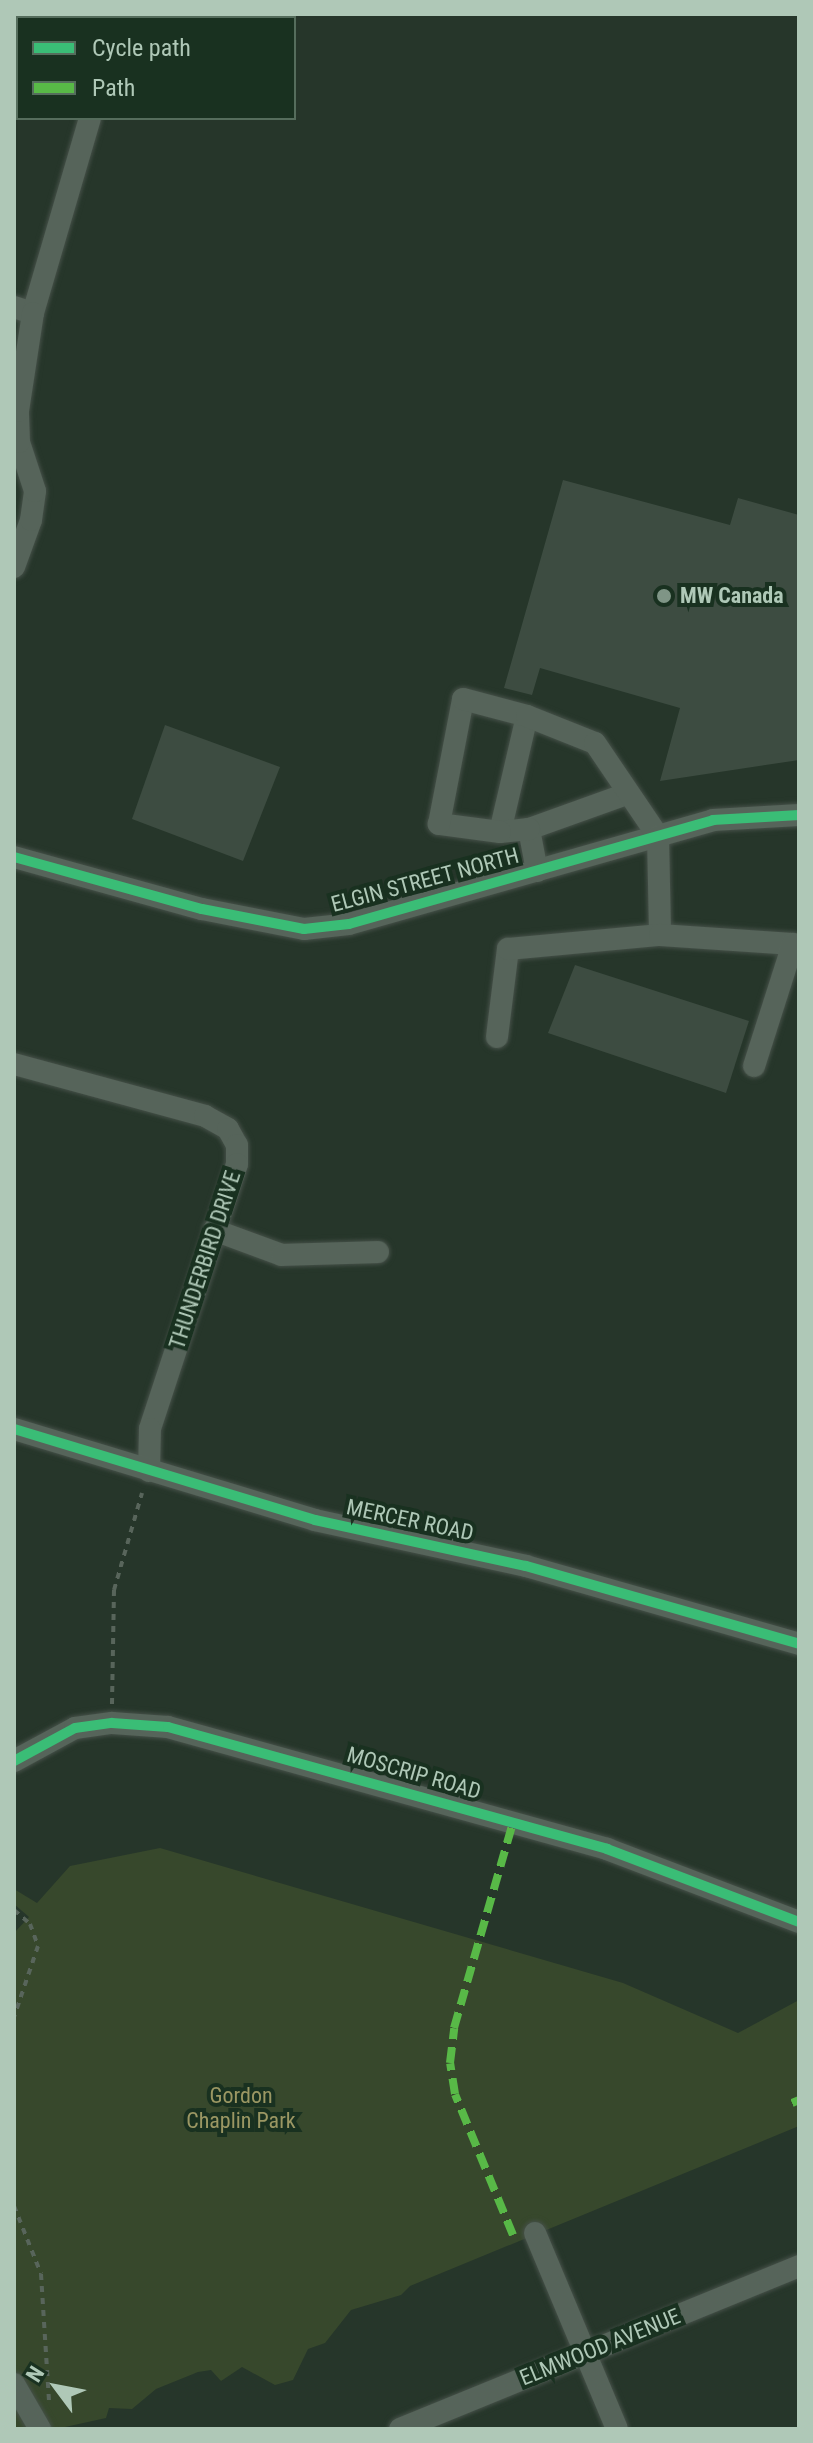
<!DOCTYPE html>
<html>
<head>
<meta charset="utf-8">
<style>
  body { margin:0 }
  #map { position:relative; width:813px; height:2443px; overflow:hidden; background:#26362a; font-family:"Roboto Condensed",sans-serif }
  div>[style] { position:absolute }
  .green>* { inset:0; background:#37482c }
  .building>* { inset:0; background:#3d4c41 }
  .path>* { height:4px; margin-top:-2px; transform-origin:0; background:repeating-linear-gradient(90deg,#58655b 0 6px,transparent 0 12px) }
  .roads { filter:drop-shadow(0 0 2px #455048) drop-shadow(0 0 2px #455048) }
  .minor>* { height:22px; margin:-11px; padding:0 11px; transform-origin:11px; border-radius:11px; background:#56645a }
  .quiet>* { height:8px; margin-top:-4px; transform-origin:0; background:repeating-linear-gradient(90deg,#58b947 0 16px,transparent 0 24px) }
  .cycleway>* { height:10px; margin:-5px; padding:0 5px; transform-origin:5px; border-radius:5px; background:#3abd76 }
  .dots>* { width:22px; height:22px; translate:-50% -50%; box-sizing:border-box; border:4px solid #193120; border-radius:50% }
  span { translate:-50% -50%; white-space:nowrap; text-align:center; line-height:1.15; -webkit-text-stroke:8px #193120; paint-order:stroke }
  .poi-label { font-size:22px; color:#afc8b7; font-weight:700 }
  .left { translate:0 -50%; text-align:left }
  .street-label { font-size:22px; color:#afc8b7 }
  .park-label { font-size:22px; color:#9b9763 }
  .frame { position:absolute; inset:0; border:16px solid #afc8b7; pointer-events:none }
  .legend { position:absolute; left:16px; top:16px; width:280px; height:104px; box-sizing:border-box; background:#193120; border:2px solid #556d5c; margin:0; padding:10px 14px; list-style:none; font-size:24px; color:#afc8b7 }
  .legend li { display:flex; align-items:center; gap:16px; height:40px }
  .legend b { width:40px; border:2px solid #556d5c }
  .north { position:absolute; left:16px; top:2347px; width:80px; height:80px; -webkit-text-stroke:6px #193120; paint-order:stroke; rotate:302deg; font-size:22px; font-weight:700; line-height:32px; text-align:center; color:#afc8b7 }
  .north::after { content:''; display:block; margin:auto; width:28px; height:36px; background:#afc8b7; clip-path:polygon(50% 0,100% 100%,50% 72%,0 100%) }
</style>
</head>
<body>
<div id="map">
  <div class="green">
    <div style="clip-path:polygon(160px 1848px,623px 1983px,738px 2033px,799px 2000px,799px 2126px,410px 2286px,401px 2295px,351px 2310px,325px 2343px,308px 2349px,293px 2380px,275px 2385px,242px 2367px,221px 2381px,211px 2370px,198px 2372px,156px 2389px,132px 2409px,109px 2408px,106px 2418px,56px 2429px,14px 2429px,14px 1933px,29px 1917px,14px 1904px,14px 1889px,37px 1903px,70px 1866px)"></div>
  </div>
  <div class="building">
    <div style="clip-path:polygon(563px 480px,730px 525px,738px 498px,799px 515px,799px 760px,660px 781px,680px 708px,540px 668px,532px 695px,504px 688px)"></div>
    <div style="clip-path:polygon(165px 725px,280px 767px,243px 861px,132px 819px)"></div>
    <div style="clip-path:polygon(575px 965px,749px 1021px,726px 1093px,548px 1033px)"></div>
  </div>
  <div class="path">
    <div style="left:112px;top:1704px;width:114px;rotate:-89deg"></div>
    <div style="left:114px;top:1590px;width:101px;rotate:-73.9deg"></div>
    <div style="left:14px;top:1910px;width:21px;rotate:41deg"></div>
    <div style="left:30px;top:1924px;width:23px;rotate:70deg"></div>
    <div style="left:38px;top:1946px;width:75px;rotate:108.7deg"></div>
    <div style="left:14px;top:2206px;width:73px;rotate:68.3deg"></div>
    <div style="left:41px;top:2274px;width:128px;rotate:86.4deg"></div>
  </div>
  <div class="roads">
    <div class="minor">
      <div style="left:119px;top:18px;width:4px;rotate:-76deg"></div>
      <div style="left:14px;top:307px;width:20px;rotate:18deg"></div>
      <div style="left:33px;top:313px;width:203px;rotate:-73.7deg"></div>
      <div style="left:14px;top:567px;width:50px;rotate:-70.1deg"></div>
      <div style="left:31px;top:520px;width:29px;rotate:-82deg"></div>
      <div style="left:35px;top:491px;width:52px;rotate:-108.1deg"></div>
      <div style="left:19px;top:442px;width:31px;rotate:-92deg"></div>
      <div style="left:18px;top:411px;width:99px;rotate:-81.3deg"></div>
      <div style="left:529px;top:829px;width:104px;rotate:-19.7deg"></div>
      <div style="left:500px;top:832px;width:119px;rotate:-76.9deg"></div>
      <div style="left:14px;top:857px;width:195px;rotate:15.5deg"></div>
      <div style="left:202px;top:909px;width:104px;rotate:11.1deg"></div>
      <div style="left:304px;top:929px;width:45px;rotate:-6.3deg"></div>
      <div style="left:349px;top:924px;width:379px;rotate:-15.9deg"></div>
      <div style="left:713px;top:820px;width:86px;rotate:-3.3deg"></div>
      <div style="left:537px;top:871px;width:43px;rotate:-100.8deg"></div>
      <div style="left:529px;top:829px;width:29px;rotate:174deg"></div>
      <div style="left:500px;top:832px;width:62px;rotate:-172.5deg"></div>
      <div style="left:439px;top:824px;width:127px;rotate:-79.1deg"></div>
      <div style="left:463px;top:699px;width:66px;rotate:14.9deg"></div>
      <div style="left:527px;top:716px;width:73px;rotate:21.7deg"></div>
      <div style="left:595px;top:743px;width:112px;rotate:55.9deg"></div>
      <div style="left:658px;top:836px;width:99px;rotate:88.8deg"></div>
      <div style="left:497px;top:1037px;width:89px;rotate:-82.9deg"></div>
      <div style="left:508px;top:949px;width:153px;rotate:-5.3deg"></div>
      <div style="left:660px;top:935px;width:133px;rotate:3.9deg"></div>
      <div style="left:793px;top:944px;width:128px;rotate:107.7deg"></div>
      <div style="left:14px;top:1064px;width:198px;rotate:15.2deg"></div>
      <div style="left:205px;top:1116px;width:26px;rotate:29deg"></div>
      <div style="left:228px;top:1129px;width:18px;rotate:61deg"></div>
      <div style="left:237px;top:1145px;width:19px;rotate:90deg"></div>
      <div style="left:237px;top:1164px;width:279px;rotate:108.2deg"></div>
      <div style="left:150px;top:1429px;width:42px;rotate:91.4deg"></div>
      <div style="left:214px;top:1230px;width:72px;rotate:20.2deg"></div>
      <div style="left:282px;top:1255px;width:96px;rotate:-1.8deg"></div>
      <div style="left:14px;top:1429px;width:314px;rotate:16.8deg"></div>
      <div style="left:315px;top:1520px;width:216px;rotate:12.3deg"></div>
      <div style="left:526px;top:1566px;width:284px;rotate:15.9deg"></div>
      <div style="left:14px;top:1761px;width:69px;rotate:-28.4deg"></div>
      <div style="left:75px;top:1728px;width:37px;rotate:-8deg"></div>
      <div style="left:112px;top:1723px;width:56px;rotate:4.1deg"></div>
      <div style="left:168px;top:1727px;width:456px;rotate:15.5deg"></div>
      <div style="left:607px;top:1849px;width:205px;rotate:20.8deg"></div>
      <div style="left:535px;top:2233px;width:212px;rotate:67.3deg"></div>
      <div style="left:14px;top:2384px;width:52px;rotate:60deg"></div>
      <div style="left:400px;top:2429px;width:431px;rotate:-22.2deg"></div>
    </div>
  </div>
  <div class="quiet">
    <div style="left:792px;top:2103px;width:8px;rotate:-23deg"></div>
    <div style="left:513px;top:2235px;width:152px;rotate:-112.4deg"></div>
    <div style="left:455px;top:2094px;width:31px;rotate:-99deg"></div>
    <div style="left:450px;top:2063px;width:35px;rotate:-83deg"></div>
    <div style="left:454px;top:2028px;width:214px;rotate:-74deg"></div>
  </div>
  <div class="cycleway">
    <div style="left:14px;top:857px;width:195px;rotate:15.5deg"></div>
    <div style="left:202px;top:909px;width:104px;rotate:11.1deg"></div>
    <div style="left:304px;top:929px;width:45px;rotate:-6.3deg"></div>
    <div style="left:349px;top:924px;width:379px;rotate:-15.9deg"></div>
    <div style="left:713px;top:820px;width:86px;rotate:-3.3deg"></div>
    <div style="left:14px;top:1429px;width:314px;rotate:16.8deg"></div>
    <div style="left:315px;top:1520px;width:216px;rotate:12.3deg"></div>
    <div style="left:526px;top:1566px;width:284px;rotate:15.9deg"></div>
    <div style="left:14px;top:1761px;width:69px;rotate:-28.4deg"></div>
    <div style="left:75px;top:1728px;width:37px;rotate:-8deg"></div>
    <div style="left:112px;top:1723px;width:56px;rotate:4.1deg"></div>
    <div style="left:168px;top:1727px;width:456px;rotate:15.5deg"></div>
    <div style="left:607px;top:1849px;width:205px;rotate:20.8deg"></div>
  </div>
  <div class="dots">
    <div style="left:664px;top:596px;background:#7f9586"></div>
  </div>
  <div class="poi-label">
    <span class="left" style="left:680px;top:596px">MW Canada</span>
  </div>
  <div class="street-label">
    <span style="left:425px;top:880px;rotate:-15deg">ELGIN STREET NORTH</span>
    <span style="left:205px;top:1260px;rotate:-72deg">THUNDERBIRD DRIVE</span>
    <span style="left:410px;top:1520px;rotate:12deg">MERCER ROAD</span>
    <span style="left:414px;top:1773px;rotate:16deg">MOSCRIP ROAD</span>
    <span style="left:600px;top:2347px;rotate:-22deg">ELMWOOD AVENUE</span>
  </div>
  <div class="park-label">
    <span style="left:241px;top:2108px">Gordon<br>Chaplin Park</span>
  </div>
  <div class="frame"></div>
  <ul class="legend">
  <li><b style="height:10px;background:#3abd76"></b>Cycle path</li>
  <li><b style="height:10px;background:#58b947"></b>Path</li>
  </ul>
  <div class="north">N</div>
</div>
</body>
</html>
